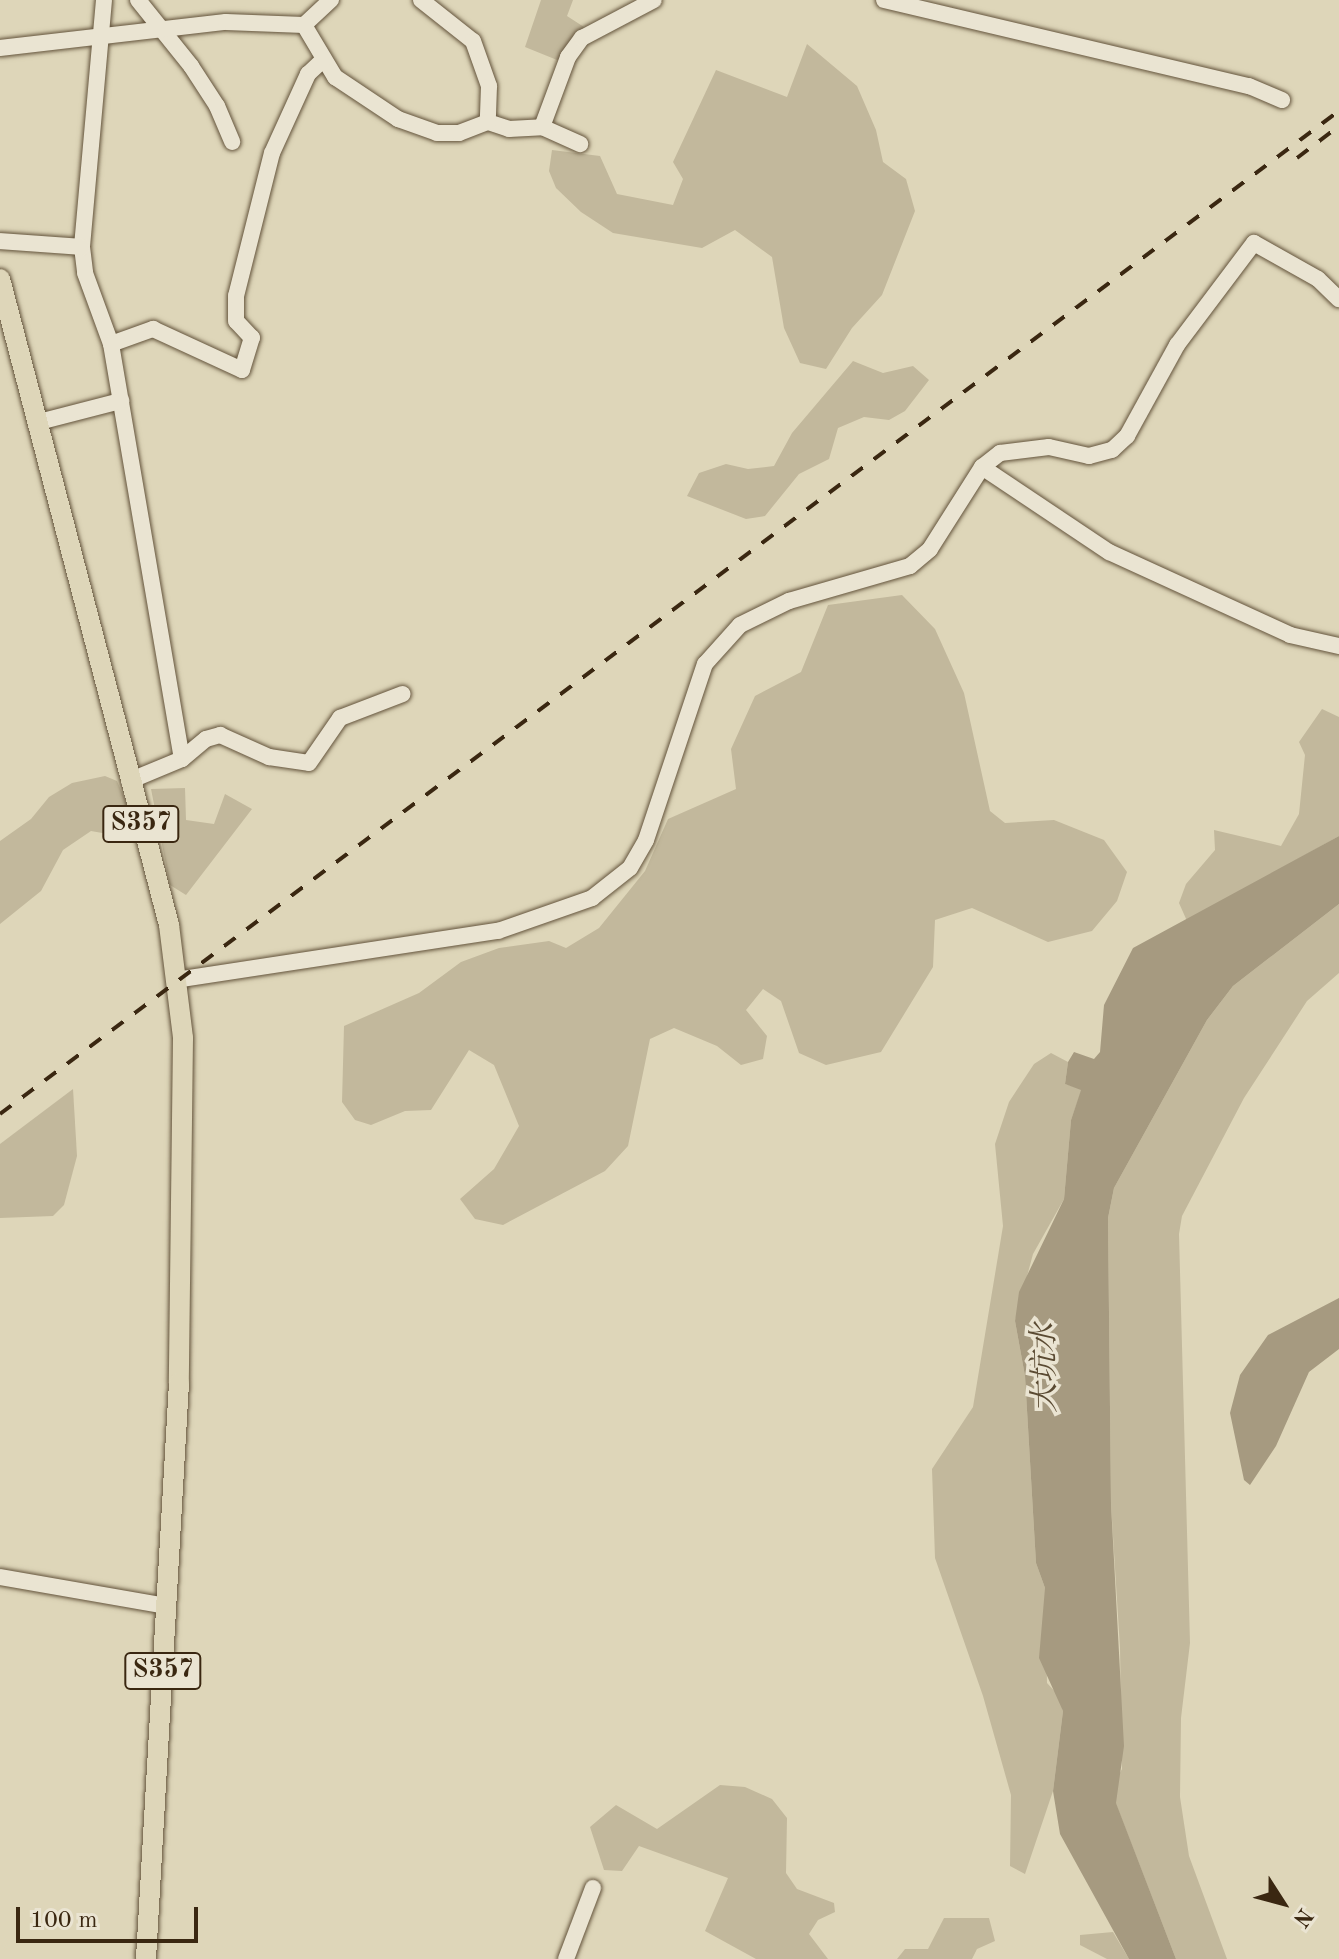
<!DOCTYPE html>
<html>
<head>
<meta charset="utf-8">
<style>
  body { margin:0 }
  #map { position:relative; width:1339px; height:1959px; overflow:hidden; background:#ded6b9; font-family:"Old Standard TT","Noto Serif SC",serif }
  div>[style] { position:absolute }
  .green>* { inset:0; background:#c2b89c }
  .water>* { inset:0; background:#a69a80 }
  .roads { filter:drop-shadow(0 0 2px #63533b) drop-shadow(0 0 2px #63533b) }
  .minor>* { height:16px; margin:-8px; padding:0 8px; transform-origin:8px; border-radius:8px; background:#eae4d2 }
  .major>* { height:20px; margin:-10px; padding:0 10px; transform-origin:10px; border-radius:10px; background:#ded6b9 }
  .rail>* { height:4px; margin-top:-2px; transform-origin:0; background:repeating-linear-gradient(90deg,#3a2711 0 14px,transparent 0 28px) }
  span { translate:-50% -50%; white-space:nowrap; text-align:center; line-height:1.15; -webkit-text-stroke:7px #eae4d2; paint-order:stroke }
  .shield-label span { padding:2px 6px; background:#eae4d2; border:2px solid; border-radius:6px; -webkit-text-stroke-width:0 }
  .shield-label { font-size:26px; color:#3a2711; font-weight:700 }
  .water-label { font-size:30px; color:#5a4a32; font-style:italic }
  .north { position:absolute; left:1243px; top:1863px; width:80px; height:80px; -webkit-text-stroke:6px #eae4d2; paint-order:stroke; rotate:126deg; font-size:22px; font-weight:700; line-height:32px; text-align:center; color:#3a2711 }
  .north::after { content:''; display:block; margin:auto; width:28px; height:36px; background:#3a2711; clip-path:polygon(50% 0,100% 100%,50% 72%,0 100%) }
  .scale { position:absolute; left:16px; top:1907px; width:182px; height:36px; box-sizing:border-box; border:4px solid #3a2711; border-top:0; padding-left:10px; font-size:24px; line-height:28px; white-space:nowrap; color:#3a2711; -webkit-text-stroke:6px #eae4d2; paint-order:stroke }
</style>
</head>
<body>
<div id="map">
  <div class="green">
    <div style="clip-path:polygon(541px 0,573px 0,567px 16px,584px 27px,562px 62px,525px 47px)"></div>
    <div style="clip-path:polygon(807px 44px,857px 86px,876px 130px,883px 162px,906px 179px,915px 211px,882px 295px,852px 328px,826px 369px,800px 363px,784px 328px,772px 257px,735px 230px,702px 248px,613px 233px,581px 212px,556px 188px,549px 171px,552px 150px,600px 156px,617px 194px,673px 205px,683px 179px,673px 162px,716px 70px,787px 97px)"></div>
    <div style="clip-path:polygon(853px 361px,883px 373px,913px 366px,929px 380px,905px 411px,889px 420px,864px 417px,838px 428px,829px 459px,799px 474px,765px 516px,746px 519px,687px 496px,699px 473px,726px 464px,748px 469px,774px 466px,792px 433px)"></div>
    <div style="clip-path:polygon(902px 595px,935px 629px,964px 693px,990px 811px,1005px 823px,1054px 820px,1104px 840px,1127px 872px,1117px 901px,1092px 931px,1048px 942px,972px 908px,935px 920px,933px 967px,881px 1052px,826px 1065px,799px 1053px,781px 1001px,763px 989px,746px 1010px,767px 1036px,763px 1059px,741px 1065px,717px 1046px,674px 1028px,650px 1039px,628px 1146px,605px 1171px,503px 1225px,475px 1219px,460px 1199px,494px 1169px,519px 1126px,494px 1065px,469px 1050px,431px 1110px,405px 1111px,371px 1125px,355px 1120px,342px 1102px,344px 1026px,419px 993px,461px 962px,499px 948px,549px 941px,566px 948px,599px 928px,645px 871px,668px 819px,736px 789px,731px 749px,755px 696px,801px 672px,828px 605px)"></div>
    <div style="clip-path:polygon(1322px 709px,1339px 717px,1339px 836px,1187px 921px,1179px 903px,1186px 884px,1215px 850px,1214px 830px,1281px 846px,1299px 814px,1305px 755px,1299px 742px)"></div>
    <div style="clip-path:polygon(105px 776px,117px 781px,129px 809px,125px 837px,91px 831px,63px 850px,41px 891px,0 924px,0 841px,31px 819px,49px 797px,72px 783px)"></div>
    <div style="clip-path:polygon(185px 788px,186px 820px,214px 824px,225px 794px,252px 809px,186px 895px,170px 885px,151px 789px)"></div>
    <div style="clip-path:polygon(1339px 904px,1339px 973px,1307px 1001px,1244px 1098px,1182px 1216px,1179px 1234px,1190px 1643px,1181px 1718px,1180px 1797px,1189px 1856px,1227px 1959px,1176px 1959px,1116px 1804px,1115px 1782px,1122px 1769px,1120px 1648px,1111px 1504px,1108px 1218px,1114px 1188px,1207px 1020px,1233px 986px)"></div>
    <div style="clip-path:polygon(1051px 1053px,1068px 1062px,1065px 1084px,1082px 1089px,1071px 1120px,1064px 1199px,1033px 1254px,1015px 1321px,1025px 1376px,1036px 1563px,1045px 1588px,1047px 1683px,1060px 1697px,1063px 1711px,1053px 1791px,1025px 1874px,1010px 1866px,1011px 1795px,983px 1696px,935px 1558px,932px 1469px,973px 1407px,1003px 1226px,995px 1144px,1009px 1102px,1034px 1064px)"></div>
    <div style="clip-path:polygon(73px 1089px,77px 1156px,64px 1205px,53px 1216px,0 1218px,0 1144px)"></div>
    <div style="clip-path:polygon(720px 1785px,745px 1787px,772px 1799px,787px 1818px,786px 1873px,797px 1889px,834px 1903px,835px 1912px,818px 1920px,809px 1934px,828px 1959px,756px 1959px,705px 1931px,728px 1878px,639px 1846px,622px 1871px,604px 1870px,590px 1827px,616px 1805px,657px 1829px)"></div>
    <div style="clip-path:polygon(944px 1918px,989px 1918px,995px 1941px,977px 1949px,972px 1959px,897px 1959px,905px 1949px,928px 1949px)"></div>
    <div style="clip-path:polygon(1113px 1932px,1129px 1959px,1107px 1959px,1080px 1945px,1080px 1935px)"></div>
  </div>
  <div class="water">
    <div style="clip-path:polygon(1339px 836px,1339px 904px,1233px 986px,1207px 1020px,1114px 1188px,1108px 1218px,1111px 1504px,1124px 1746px,1116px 1803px,1176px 1959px,1129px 1959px,1060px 1834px,1053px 1791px,1063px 1711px,1039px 1658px,1045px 1588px,1036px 1563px,1025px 1376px,1015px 1321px,1019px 1292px,1064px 1199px,1071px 1120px,1081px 1090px,1065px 1084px,1068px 1062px,1074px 1052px,1094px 1059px,1100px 1052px,1104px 1005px,1133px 948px)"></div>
    <div style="clip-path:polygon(1339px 1298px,1339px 1349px,1309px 1372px,1276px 1446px,1250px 1485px,1244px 1480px,1230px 1413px,1240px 1375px,1268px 1335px)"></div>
  </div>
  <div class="roads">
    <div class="minor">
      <div style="left:104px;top:0;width:248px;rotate:95.1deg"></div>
      <div style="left:82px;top:247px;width:26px;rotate:83deg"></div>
      <div style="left:85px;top:273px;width:76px;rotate:69.9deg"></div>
      <div style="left:111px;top:344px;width:421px;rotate:80.3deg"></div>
      <div style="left:138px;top:0;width:85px;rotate:51.2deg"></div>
      <div style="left:191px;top:66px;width:48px;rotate:57deg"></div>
      <div style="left:217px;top:106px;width:39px;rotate:67deg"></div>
      <div style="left:421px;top:0;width:66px;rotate:38.3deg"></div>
      <div style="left:473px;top:41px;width:48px;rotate:70.4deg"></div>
      <div style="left:489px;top:86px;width:36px;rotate:92deg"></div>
      <div style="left:488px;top:122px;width:22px;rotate:18deg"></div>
      <div style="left:509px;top:129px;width:33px;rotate:-3deg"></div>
      <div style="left:542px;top:127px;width:42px;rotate:24.1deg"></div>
      <div style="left:884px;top:0;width:375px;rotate:13.3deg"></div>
      <div style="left:1249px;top:86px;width:36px;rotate:23deg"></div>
      <div style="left:304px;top:25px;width:61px;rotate:59.2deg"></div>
      <div style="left:335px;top:77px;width:76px;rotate:33.7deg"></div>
      <div style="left:398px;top:119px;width:41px;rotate:19.7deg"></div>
      <div style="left:437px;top:133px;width:22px"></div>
      <div style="left:459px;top:133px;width:31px;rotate:-21deg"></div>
      <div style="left:0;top:48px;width:227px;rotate:-6.6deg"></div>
      <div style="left:226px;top:22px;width:78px;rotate:2.2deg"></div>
      <div style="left:304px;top:25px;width:37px;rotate:-43deg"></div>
      <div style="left:542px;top:127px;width:75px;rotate:-69.6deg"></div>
      <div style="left:568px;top:57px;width:24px;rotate:-54deg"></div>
      <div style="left:582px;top:38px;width:81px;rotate:-27.8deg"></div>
      <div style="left:0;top:241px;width:82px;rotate:4.2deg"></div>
      <div style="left:111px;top:344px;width:45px;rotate:-19.7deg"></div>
      <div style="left:153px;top:329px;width:98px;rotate:24.7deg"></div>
      <div style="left:242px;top:370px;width:34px;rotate:-73deg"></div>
      <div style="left:252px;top:338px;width:23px;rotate:-133deg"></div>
      <div style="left:236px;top:321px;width:25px;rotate:-90deg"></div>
      <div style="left:236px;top:296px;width:147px;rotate:-75.9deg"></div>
      <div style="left:272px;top:153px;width:87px;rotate:-65.5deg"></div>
      <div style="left:308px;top:74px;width:21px;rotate:-43deg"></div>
      <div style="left:39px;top:422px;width:85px;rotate:-14.4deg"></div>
      <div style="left:982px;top:467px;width:153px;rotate:33.8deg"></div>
      <div style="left:1109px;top:552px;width:199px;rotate:24.6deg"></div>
      <div style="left:1290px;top:635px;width:50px;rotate:12.7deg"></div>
      <div style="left:129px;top:781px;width:57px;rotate:-22.5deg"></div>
      <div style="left:182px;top:759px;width:31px;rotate:-40deg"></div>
      <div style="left:206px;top:739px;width:15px;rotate:-16deg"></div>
      <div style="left:220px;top:735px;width:54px;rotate:24.2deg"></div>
      <div style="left:269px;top:757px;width:40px;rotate:8.5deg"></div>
      <div style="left:309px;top:763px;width:55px;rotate:-55.4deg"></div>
      <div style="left:340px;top:718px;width:67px;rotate:-20.9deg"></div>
      <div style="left:176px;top:980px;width:326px;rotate:-8.7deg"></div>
      <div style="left:498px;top:931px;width:100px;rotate:-19.3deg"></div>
      <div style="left:592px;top:898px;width:48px;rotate:-38.3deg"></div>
      <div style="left:630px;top:868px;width:32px;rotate:-60deg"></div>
      <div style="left:646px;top:840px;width:186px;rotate:-71.5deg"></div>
      <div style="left:705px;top:664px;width:52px;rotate:-48.1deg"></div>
      <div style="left:740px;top:625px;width:55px;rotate:-26.1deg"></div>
      <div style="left:789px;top:601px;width:126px;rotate:-16.1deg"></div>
      <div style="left:910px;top:566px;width:26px;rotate:-40deg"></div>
      <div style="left:930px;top:549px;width:97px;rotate:-57.6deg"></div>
      <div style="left:982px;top:467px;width:23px;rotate:-38deg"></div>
      <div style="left:1000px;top:453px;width:49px;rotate:-7deg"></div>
      <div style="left:1049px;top:447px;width:41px;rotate:12.7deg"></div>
      <div style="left:1089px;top:456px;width:24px;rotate:-15deg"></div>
      <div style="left:1112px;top:450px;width:21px;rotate:-43deg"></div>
      <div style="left:1127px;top:436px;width:104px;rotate:-61.2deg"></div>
      <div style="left:1177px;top:345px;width:128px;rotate:-53deg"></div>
      <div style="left:1254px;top:243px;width:73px;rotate:29.4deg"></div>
      <div style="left:1318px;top:279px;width:29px;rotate:44deg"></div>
      <div style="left:0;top:1577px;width:169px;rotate:9.9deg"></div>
      <div style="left:566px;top:1959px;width:76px;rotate:-69.2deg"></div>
    </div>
    <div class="major">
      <div style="left:0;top:279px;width:668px;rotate:75.34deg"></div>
      <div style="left:169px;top:925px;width:114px;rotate:82.9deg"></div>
      <div style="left:183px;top:1038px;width:345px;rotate:90.7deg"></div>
      <div style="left:179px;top:1383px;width:577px;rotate:93.28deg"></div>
    </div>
  </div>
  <div class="rail">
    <div style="left:1297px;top:158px;width:53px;rotate:-37.3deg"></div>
    <div style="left:0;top:1114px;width:1673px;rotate:-36.84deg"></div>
  </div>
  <div class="shield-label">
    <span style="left:141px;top:824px">S357</span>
    <span style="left:163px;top:1671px">S357</span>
  </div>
  <div class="water-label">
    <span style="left:1046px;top:1368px;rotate:-91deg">大坑水</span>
  </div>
  <div class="north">N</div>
  <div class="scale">100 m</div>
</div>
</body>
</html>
